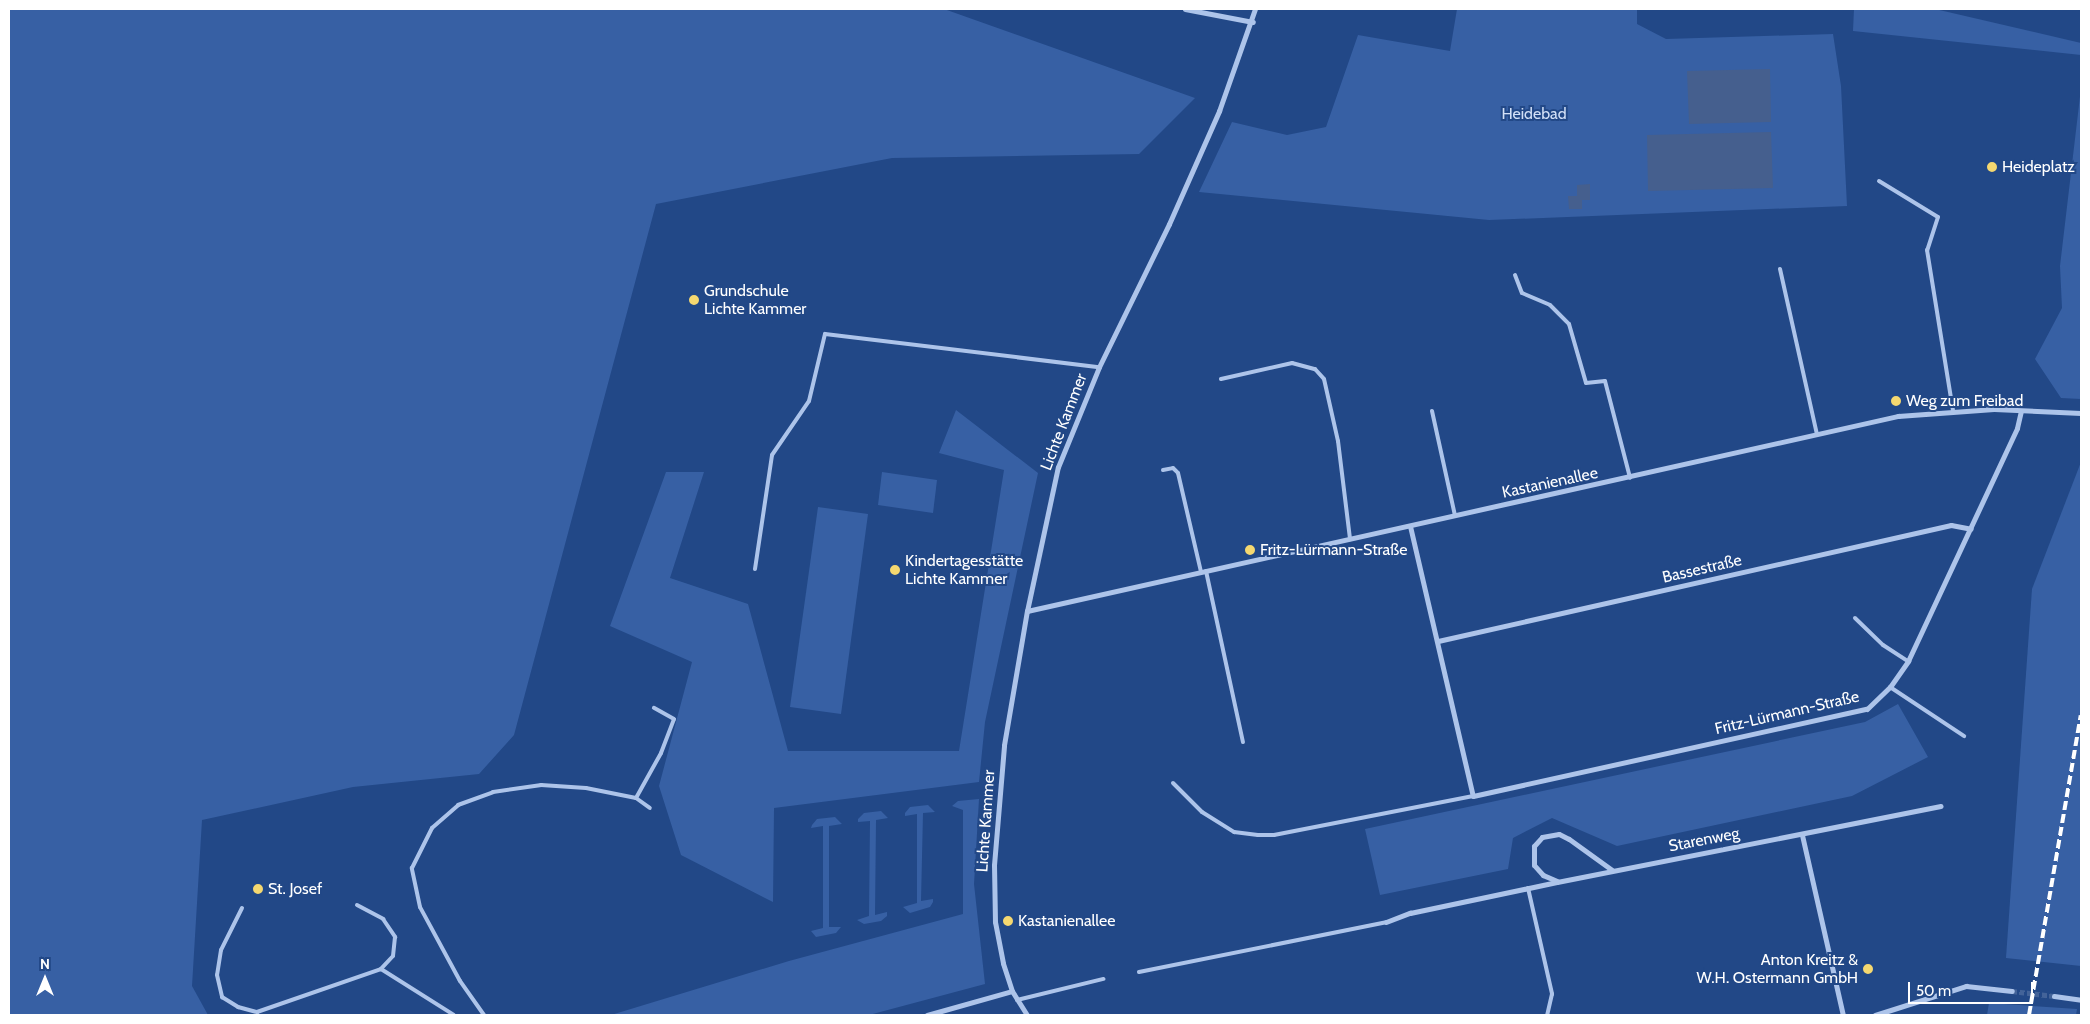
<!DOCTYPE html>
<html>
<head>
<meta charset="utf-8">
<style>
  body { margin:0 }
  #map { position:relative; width:2090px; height:1024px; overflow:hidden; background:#224887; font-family:Cabin,sans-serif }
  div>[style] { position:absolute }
  .green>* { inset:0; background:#3760a4 }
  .water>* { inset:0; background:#455f8e }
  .minor-tunnel>* { height:5px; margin-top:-2.5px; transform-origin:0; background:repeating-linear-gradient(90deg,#436399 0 5px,transparent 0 7.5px) }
  .service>* { height:4px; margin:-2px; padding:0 2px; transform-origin:2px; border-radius:2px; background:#adc4ea }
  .minor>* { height:5px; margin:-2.5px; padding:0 2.5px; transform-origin:2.5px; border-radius:2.5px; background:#adc4ea }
  .rail>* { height:4px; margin-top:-2px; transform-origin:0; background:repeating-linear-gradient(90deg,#fff 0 9px,transparent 0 13px) }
  .dots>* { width:14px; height:14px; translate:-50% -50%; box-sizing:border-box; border:2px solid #224887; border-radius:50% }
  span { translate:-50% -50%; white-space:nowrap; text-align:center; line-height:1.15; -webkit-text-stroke:4px #224887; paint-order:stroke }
  .park-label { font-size:16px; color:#d2e0f7 }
  .poi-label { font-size:16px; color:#fff }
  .left { translate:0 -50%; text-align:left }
  .right { translate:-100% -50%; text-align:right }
  .street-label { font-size:16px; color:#fff }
  .frame { position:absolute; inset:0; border:10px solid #fff; pointer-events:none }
  .north { position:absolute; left:20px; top:954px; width:50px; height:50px; -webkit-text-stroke:4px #224887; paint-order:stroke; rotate:0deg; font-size:14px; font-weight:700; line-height:20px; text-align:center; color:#fff }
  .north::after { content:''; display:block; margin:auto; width:18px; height:22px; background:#fff; clip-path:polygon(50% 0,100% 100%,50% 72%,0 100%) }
  .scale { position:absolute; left:1908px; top:982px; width:125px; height:22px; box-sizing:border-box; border:2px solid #fff; border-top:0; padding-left:6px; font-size:15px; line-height:18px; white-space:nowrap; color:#fff; -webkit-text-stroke:4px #224887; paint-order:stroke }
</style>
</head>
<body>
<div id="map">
  <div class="green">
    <div style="clip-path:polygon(9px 9px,944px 9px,1195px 98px,1139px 154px,892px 158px,656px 204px,514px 735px,479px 774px,353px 787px,202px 820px,192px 986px,208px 1015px,9px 1015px)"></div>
    <div style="clip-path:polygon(1457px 9px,1637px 9px,1637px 24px,1666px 39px,1833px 34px,1841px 86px,1847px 206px,1489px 220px,1199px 192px,1232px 122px,1287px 135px,1326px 127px,1358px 35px,1450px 51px)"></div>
    <div style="clip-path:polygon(1854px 9px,1935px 9px,2081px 43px,2081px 55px,1853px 31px)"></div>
    <div style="clip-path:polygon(2081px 88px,2081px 399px,2061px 398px,2035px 359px,2062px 308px,2060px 266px)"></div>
    <div style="clip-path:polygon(956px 410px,1038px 473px,985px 722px,979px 782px,774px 808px,773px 902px,681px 855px,659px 786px,692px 662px,610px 626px,666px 472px,704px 472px,670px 578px,748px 604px,788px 751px,959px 751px,1004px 470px,939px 453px)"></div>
    <div style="clip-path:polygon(2081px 462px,2081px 966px,2006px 958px,2032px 589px)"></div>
    <div style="clip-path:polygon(882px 472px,937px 480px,933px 513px,878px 505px)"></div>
    <div style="clip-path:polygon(818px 507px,868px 514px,841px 714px,790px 707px)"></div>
    <div style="clip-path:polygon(1898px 704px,1928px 757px,1852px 796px,1617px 846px,1552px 818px,1513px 838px,1508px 869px,1380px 895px,1365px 829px,1865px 722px)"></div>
    <div style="clip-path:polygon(979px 799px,974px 884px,985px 984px,869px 1015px,611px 1015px,789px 961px,963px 914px,963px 810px,952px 806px,958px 801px)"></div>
    <div style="clip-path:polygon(928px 805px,935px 812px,923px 813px,921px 901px,933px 899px,933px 902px,930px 907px,910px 913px,903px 907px,917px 903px,917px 814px,905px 816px,905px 813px,910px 807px)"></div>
    <div style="clip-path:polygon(881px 811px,888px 818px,876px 820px,875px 915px,887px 912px,887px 916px,881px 921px,864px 924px,857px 920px,869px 916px,870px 821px,858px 822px,858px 819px,864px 813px)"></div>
    <div style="clip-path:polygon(835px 817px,842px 824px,829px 826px,829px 927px,841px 927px,836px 933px,816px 937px,811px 931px,823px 928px,823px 826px,811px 828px,812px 825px,817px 819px)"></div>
    <div style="clip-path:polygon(1989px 1003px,2077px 1009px,2076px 1015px,1987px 1015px)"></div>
  </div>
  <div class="water">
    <div style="clip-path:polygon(1770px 69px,1771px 122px,1689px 124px,1687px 71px)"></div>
    <div style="clip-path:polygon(1771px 132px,1773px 188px,1648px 191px,1647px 135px)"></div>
    <div style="clip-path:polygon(1590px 184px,1590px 200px,1582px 200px,1582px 209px,1569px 209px,1568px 196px,1577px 196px,1577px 185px)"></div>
  </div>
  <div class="minor-tunnel">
    <div style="left:2012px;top:991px;width:42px;rotate:6.8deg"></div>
  </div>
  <div class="service">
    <div style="left:1879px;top:181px;width:69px;rotate:31.4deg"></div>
    <div style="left:1938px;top:217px;width:35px;rotate:108deg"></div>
    <div style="left:1927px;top:250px;width:163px;rotate:80.8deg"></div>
    <div style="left:1780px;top:269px;width:169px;rotate:77.4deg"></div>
    <div style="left:1515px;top:275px;width:19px;rotate:69deg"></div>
    <div style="left:1522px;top:293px;width:30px;rotate:23deg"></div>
    <div style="left:1550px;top:305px;width:27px;rotate:45deg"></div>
    <div style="left:1569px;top:324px;width:61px;rotate:73.9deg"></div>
    <div style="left:1586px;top:383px;width:19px;rotate:-6deg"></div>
    <div style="left:1605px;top:381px;width:100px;rotate:75.5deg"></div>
    <div style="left:1221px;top:379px;width:73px;rotate:-12.7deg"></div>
    <div style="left:1292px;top:363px;width:24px;rotate:15deg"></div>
    <div style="left:1315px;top:369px;width:13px;rotate:48deg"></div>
    <div style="left:1324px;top:379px;width:64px;rotate:77.3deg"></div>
    <div style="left:1338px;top:441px;width:99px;rotate:83deg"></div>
    <div style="left:1432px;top:411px;width:107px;rotate:77.6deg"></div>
    <div style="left:1163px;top:470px;width:10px;rotate:-11deg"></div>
    <div style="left:1173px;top:468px;width:7px;rotate:45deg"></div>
    <div style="left:1178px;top:473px;width:102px;rotate:76.9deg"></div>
    <div style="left:755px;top:569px;width:115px;rotate:-81.5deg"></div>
    <div style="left:772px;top:455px;width:65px;rotate:-55.6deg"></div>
    <div style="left:809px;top:401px;width:69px;rotate:-76.6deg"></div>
    <div style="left:825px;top:334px;width:276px;rotate:6.9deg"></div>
    <div style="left:1206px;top:571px;width:175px;rotate:77.8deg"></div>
    <div style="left:1855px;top:618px;width:39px;rotate:44deg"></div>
    <div style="left:1883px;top:645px;width:30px;rotate:33deg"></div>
    <div style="left:1890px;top:687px;width:89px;rotate:33.5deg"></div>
    <div style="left:1173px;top:783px;width:41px;rotate:45deg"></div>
    <div style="left:1202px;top:812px;width:38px;rotate:32deg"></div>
    <div style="left:1234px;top:832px;width:24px;rotate:7deg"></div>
    <div style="left:1258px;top:835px;width:16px"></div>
    <div style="left:1274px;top:835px;width:203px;rotate:-11.1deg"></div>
    <div style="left:636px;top:798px;width:51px;rotate:-60.9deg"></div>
    <div style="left:661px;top:753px;width:36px;rotate:-69deg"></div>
    <div style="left:674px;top:719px;width:23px;rotate:-151deg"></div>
    <div style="left:1528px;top:888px;width:109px;rotate:77.2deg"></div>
    <div style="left:1552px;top:994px;width:22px;rotate:103deg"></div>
    <div style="left:357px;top:905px;width:30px;rotate:28deg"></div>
    <div style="left:383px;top:919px;width:22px;rotate:56deg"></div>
    <div style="left:395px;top:937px;width:19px;rotate:96deg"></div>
    <div style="left:393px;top:956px;width:18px;rotate:133deg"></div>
    <div style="left:242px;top:908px;width:47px;rotate:116.6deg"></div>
    <div style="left:221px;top:950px;width:25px;rotate:99deg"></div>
    <div style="left:217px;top:975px;width:23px;rotate:77deg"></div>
    <div style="left:222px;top:997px;width:19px;rotate:32deg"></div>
    <div style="left:238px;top:1007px;width:20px;rotate:15deg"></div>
    <div style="left:257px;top:1012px;width:131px;rotate:-19.1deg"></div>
    <div style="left:381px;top:969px;width:86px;rotate:32.2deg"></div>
    <div style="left:1139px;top:972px;width:252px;rotate:-11.4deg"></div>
    <div style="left:1017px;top:1000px;width:89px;rotate:-13.7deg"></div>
    <div style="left:484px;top:1015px;width:42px;rotate:-125.2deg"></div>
    <div style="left:460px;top:981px;width:84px;rotate:-118.4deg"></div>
    <div style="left:420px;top:907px;width:40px;rotate:-102deg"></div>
    <div style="left:412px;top:868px;width:45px;rotate:-63.4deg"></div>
    <div style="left:432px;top:828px;width:35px;rotate:-41deg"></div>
    <div style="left:458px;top:805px;width:37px;rotate:-20deg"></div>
    <div style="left:493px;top:792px;width:49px;rotate:-8.3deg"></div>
    <div style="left:541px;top:785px;width:45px;rotate:3.8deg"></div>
    <div style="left:586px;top:788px;width:51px;rotate:11.3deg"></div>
    <div style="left:636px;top:798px;width:17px;rotate:36deg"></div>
  </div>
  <div class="minor">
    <div style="left:1185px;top:9px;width:69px;rotate:10.8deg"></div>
    <div style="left:1410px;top:526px;width:277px;rotate:76.9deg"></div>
    <div style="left:1473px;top:796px;width:403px;rotate:-12.5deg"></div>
    <div style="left:1867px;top:709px;width:32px;rotate:-44deg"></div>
    <div style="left:1890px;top:687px;width:32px;rotate:-55deg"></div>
    <div style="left:1908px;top:661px;width:257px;rotate:-64.9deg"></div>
    <div style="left:2017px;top:428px;width:17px;rotate:-77deg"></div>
    <div style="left:1027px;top:611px;width:893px;rotate:-12.62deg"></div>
    <div style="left:1898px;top:416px;width:96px;rotate:-4.2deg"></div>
    <div style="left:1994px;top:409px;width:87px;rotate:2.6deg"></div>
    <div style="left:1438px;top:641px;width:526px;rotate:-12.74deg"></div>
    <div style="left:1951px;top:525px;width:20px;rotate:11deg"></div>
    <div style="left:1802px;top:835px;width:185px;rotate:77.2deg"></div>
    <div style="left:1557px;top:881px;width:15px;rotate:-157deg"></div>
    <div style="left:1543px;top:875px;width:13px;rotate:-132deg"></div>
    <div style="left:1534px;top:865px;width:19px;rotate:-90deg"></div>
    <div style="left:1534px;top:846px;width:12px;rotate:-48deg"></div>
    <div style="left:1542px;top:837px;width:17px;rotate:-10deg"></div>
    <div style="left:1559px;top:834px;width:11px;rotate:27deg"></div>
    <div style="left:1569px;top:839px;width:53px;rotate:35.8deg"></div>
    <div style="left:1386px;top:922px;width:26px;rotate:-21deg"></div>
    <div style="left:1410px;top:913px;width:150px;rotate:-11.9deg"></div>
    <div style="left:1557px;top:882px;width:391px;rotate:-11.2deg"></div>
    <div style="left:2054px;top:996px;width:27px;rotate:8deg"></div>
    <div style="left:927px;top:1015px;width:88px;rotate:-15.8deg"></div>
    <div style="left:1027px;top:1015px;width:28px;rotate:-122deg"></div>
    <div style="left:1012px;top:991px;width:29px;rotate:-108deg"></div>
    <div style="left:1003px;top:963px;width:42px;rotate:-101deg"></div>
    <div style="left:995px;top:922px;width:57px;rotate:-91deg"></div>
    <div style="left:994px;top:865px;width:120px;rotate:-85.2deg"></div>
    <div style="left:1004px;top:745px;width:136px;rotate:-80.3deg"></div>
    <div style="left:1027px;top:611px;width:147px;rotate:-77.9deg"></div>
    <div style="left:1058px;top:467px;width:108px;rotate:-67.7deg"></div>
    <div style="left:1099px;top:367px;width:159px;rotate:-63.9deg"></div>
    <div style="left:1169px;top:224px;width:124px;rotate:-66.1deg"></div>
    <div style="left:1219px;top:111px;width:108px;rotate:-70.6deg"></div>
    <div style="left:1875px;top:1015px;width:96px;rotate:-17.7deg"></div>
    <div style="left:1966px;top:986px;width:46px;rotate:6.2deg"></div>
  </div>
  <div class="rail">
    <div style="left:2029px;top:1015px;width:304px;rotate:-80.2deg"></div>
  </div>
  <div class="dots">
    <div style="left:1992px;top:167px;background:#f5d870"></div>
    <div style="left:694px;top:300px;background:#f5d870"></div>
    <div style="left:1896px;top:401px;background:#f5d870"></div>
    <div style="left:1250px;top:550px;background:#f5d870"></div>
    <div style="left:895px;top:570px;background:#f5d870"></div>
    <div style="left:258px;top:889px;background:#f5d870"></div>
    <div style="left:1008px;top:921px;background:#f5d870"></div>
    <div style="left:1868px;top:969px;background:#f5d870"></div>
  </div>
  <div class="park-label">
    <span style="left:1534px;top:114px">Heidebad</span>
  </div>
  <div class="poi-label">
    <span class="left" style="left:2002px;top:167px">Heideplatz</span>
    <span class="left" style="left:704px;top:300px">Grundschule<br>Lichte Kammer</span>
    <span class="left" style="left:1906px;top:401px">Weg zum Freibad</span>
    <span class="left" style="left:1260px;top:550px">Fritz-Lürmann-Straße</span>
    <span class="left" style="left:905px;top:570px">Kindertagesstätte<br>Lichte Kammer</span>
    <span class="left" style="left:268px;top:889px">St. Josef</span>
    <span class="left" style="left:1018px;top:921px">Kastanienallee</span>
    <span class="right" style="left:1858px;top:969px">Anton Kreitz &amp;<br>W.H. Ostermann GmbH</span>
  </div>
  <div class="street-label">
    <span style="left:1064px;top:422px;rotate:-69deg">Lichte Kammer</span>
    <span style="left:1550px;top:483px;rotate:-12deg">Kastanienallee</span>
    <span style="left:1702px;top:569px;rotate:-13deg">Bassestraße</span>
    <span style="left:1787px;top:713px;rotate:-13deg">Fritz-Lürmann-Straße</span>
    <span style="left:986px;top:821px;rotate:-86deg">Lichte Kammer</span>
    <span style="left:1704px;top:840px;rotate:-11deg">Starenweg</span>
  </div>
  <div class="frame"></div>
  <div class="north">N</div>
  <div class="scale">50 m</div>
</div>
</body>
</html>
